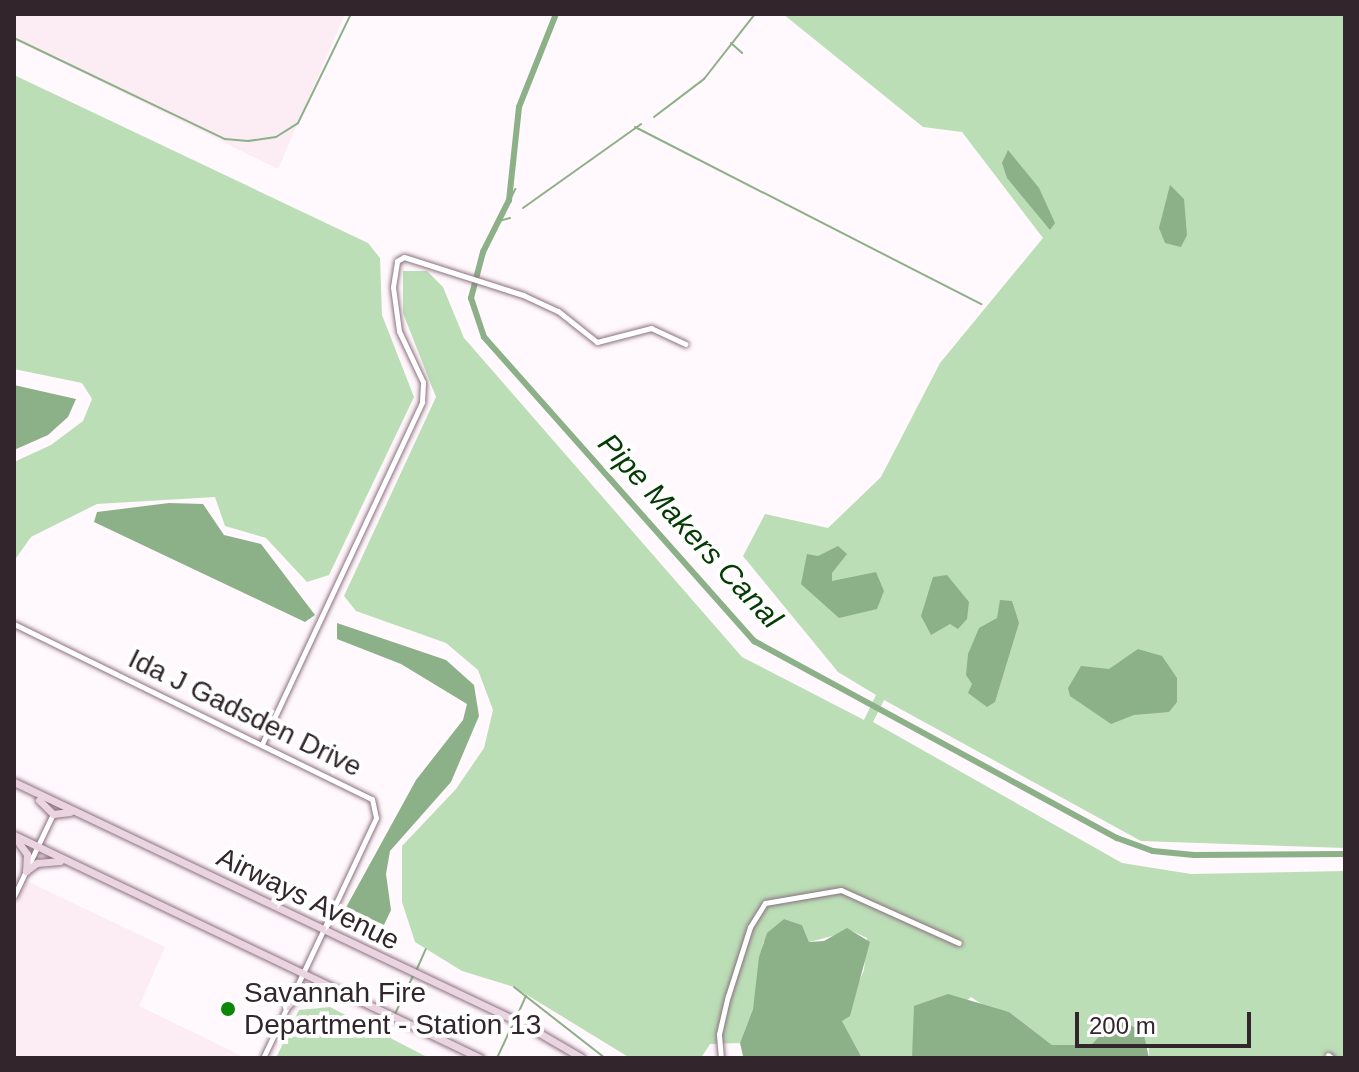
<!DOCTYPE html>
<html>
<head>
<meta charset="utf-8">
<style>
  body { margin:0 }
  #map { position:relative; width:1359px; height:1072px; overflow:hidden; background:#fff8fc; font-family:Helvetica,sans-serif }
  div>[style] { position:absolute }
  .built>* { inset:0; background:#fcecf4 }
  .green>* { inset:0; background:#bbdeb7 }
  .water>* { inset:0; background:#8cb088 }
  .stream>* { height:2px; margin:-1px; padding:0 1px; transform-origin:1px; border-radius:1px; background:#8cb088 }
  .canal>* { height:6px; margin:-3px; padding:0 3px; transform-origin:3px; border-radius:3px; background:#8cb088 }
  .roads { filter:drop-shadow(0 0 2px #8c707e) drop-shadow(0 0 2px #8c707e) }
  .street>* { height:5px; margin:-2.5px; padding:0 2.5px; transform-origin:2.5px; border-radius:2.5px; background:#fff }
  .secondary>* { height:7px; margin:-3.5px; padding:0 3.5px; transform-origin:3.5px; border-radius:3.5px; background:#e9d4e0 }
  .dots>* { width:22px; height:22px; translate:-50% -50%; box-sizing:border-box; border:4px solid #fff; border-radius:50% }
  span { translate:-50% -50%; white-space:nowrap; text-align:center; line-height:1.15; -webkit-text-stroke:8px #fff; paint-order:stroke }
  .street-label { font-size:28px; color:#32262c }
  .poi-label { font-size:28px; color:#32262c }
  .left { translate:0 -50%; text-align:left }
  .water-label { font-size:30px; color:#043a03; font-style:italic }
  .frame { position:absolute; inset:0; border:16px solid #32262c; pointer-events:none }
  .scale { position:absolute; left:1075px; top:1012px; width:176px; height:36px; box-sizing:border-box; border:4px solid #32262c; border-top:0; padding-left:10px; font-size:24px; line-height:28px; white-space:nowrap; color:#32262c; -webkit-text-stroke:6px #fff; paint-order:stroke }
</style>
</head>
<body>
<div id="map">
  <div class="built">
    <div style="clip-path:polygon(14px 14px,345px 14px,278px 169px,14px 39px)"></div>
    <div style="clip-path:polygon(14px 875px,165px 947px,139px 1006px,246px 1058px,14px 1058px)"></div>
  </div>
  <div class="green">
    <div style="clip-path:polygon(783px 14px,1345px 14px,1345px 848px,1141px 841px,884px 700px,873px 722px,1122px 863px,1191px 874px,1345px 871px,1345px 1058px,1149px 1058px,1149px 1046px,1110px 1025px,1091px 1045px,1052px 1045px,1009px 1012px,989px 1009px,971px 997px,914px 1044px,912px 1058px,862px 1058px,842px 1021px,864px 970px,867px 938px,852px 931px,809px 942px,802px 925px,784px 919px,763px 943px,753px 1009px,740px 1043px,710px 1044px,701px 1058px,630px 1058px,514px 987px,462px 971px,415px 942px,402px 902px,402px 846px,456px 789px,484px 748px,493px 710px,478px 670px,446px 643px,356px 611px,344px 596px,436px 397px,403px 313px,403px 271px,427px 271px,443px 287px,464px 338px,742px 657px,864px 720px,876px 695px,838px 672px,743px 556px,765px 514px,828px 528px,881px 477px,940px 363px,1043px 238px,962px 132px,923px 127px)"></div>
    <div style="clip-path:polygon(14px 75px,368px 243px,380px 258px,382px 315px,414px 397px,329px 575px,307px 582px,266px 538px,225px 526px,215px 497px,97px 504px,31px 537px,14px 561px,14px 462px,51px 445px,83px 421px,92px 399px,82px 383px,14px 369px)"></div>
    <div style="clip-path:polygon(330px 1007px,429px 1058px,276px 1058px,299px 1010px)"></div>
  </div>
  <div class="water">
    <div style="clip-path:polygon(1008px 150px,1039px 188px,1055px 223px,1050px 230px,1007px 178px,1002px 163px)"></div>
    <div style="clip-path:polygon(1170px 185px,1184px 199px,1187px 235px,1181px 247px,1165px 243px,1159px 228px)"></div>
    <div style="clip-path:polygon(14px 385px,76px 399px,68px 417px,48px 435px,14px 450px)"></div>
    <div style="clip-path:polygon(169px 503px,203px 504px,224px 535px,261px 544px,315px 615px,305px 622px,94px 522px,97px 512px)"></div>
    <div style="clip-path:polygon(838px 546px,847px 554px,832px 573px,832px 581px,876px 572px,884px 591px,877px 609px,839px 618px,801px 584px,807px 554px,818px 556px)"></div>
    <div style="clip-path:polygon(947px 575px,969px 602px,967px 619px,958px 629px,950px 624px,931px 635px,921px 616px,933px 577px)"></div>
    <div style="clip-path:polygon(1000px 600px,1012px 601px,1019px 623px,995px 702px,987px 707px,968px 693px,972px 684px,966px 675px,968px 654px,979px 628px,997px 618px)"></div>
    <div style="clip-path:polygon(337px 623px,446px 660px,474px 685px,479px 716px,451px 782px,390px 851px,386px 874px,391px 910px,383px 927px,373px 930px,353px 925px,343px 913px,416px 780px,463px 720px,467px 704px,401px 664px,337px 639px)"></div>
    <div style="clip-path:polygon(1138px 649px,1162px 656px,1177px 678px,1177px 702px,1169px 712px,1134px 715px,1111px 724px,1070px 696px,1068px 688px,1081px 666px,1109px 669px)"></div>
    <div style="clip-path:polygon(784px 919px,802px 925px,809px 942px,824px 941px,847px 928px,870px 942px,850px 1016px,842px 1021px,862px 1058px,743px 1056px,740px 1043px,753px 1009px,759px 957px,767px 933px)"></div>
    <div style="clip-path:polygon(948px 994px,1009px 1012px,1052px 1045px,1091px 1045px,1110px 1025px,1127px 1022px,1144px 1035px,1149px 1058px,912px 1058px,914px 1006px)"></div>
  </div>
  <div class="stream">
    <div style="left:14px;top:38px;width:234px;rotate:25.6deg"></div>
    <div style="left:225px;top:139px;width:23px;rotate:5deg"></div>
    <div style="left:248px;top:141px;width:28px;rotate:-8deg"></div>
    <div style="left:276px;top:137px;width:26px;rotate:-32deg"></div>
    <div style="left:298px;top:123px;width:121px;rotate:-64.1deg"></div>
    <div style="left:731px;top:43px;width:15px;rotate:42deg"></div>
    <div style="left:654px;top:117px;width:63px;rotate:-37.2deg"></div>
    <div style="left:704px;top:79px;width:83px;rotate:-51.9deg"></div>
    <div style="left:635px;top:127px;width:389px;rotate:27.1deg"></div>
    <div style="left:523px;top:208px;width:145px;rotate:-35.4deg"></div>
    <div style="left:510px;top:218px;width:11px;rotate:165deg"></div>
    <div style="left:499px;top:221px;width:36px;rotate:-63deg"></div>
    <div style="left:416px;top:971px;width:24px;rotate:-66deg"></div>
    <div style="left:514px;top:987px;width:115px;rotate:38deg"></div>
    <div style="left:395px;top:1014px;width:42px;rotate:-64.7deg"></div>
    <div style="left:517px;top:1016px;width:22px;rotate:-66deg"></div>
    <div style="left:497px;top:1058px;width:40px;rotate:-65deg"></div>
  </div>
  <div class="canal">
    <div style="left:556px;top:14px;width:100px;rotate:111.7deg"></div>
    <div style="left:519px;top:107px;width:94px;rotate:96.1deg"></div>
    <div style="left:509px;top:200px;width:58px;rotate:116.6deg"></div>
    <div style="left:483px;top:252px;width:48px;rotate:104.6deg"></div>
    <div style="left:471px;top:298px;width:41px;rotate:71.6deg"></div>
    <div style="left:484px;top:337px;width:407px;rotate:48.4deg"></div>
    <div style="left:754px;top:641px;width:413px;rotate:28.5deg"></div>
    <div style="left:1117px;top:838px;width:38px;rotate:20deg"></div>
    <div style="left:1153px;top:851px;width:41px;rotate:5.6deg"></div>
    <div style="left:1194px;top:855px;width:151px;rotate:-0.4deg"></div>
  </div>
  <div class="roads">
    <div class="street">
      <div style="left:14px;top:624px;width:398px;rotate:26.1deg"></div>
      <div style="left:372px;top:799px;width:19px;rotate:78deg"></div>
      <div style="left:376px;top:818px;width:265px;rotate:115.2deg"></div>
      <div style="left:262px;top:744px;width:378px;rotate:-64.9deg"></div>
      <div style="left:422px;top:402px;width:20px;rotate:-87deg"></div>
      <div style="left:423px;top:382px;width:56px;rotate:-115.2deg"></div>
      <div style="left:399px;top:331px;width:44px;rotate:-97.8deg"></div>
      <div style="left:393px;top:287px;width:26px;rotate:-81deg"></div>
      <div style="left:397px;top:261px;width:8px;rotate:-30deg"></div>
      <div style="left:404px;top:257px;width:125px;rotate:17.7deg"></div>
      <div style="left:523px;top:295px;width:38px;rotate:25deg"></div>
      <div style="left:558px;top:311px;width:50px;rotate:38.5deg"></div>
      <div style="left:597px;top:342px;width:56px;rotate:-14.5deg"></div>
      <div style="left:651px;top:328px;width:38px;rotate:25deg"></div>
      <div style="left:14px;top:896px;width:91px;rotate:-64.6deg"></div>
      <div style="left:1328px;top:1055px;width:5px;rotate:37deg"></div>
      <div style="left:721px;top:1058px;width:24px;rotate:-95deg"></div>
      <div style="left:719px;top:1034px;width:39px;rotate:-77deg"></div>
      <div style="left:728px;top:996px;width:72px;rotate:-72.3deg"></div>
      <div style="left:750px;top:927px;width:28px;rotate:-58deg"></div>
      <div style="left:765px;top:903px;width:77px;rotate:-9.7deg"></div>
      <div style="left:841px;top:890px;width:129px;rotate:24.2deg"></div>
    </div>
    <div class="secondary">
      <div style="left:14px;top:782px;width:570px;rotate:25.44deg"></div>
      <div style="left:529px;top:1027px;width:61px;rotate:30.3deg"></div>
      <div style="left:39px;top:800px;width:20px;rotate:45deg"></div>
      <div style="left:53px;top:814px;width:17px;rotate:-7deg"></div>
      <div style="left:14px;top:835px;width:517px;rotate:25.57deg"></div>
      <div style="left:16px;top:839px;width:19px;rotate:54deg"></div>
      <div style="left:27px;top:854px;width:17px;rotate:93deg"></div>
      <div style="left:26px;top:871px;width:14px;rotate:-36deg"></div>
      <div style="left:37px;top:863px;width:23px;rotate:-5deg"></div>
      <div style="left:287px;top:1006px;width:24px;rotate:-45deg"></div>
      <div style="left:304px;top:989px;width:25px;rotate:2deg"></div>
    </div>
  </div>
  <div class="dots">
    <div style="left:228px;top:1009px;background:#0d8707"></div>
  </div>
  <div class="street-label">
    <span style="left:245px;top:713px;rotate:26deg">Ida J Gadsden Drive</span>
    <span style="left:308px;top:899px;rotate:26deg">Airways Avenue</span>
  </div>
  <div class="poi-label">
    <span class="left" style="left:244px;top:1009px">Savannah Fire<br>Department - Station 13</span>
  </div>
  <div class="water-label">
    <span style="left:690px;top:531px;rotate:47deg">Pipe Makers Canal</span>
  </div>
  <div class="frame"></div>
  <div class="scale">200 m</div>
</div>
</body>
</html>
